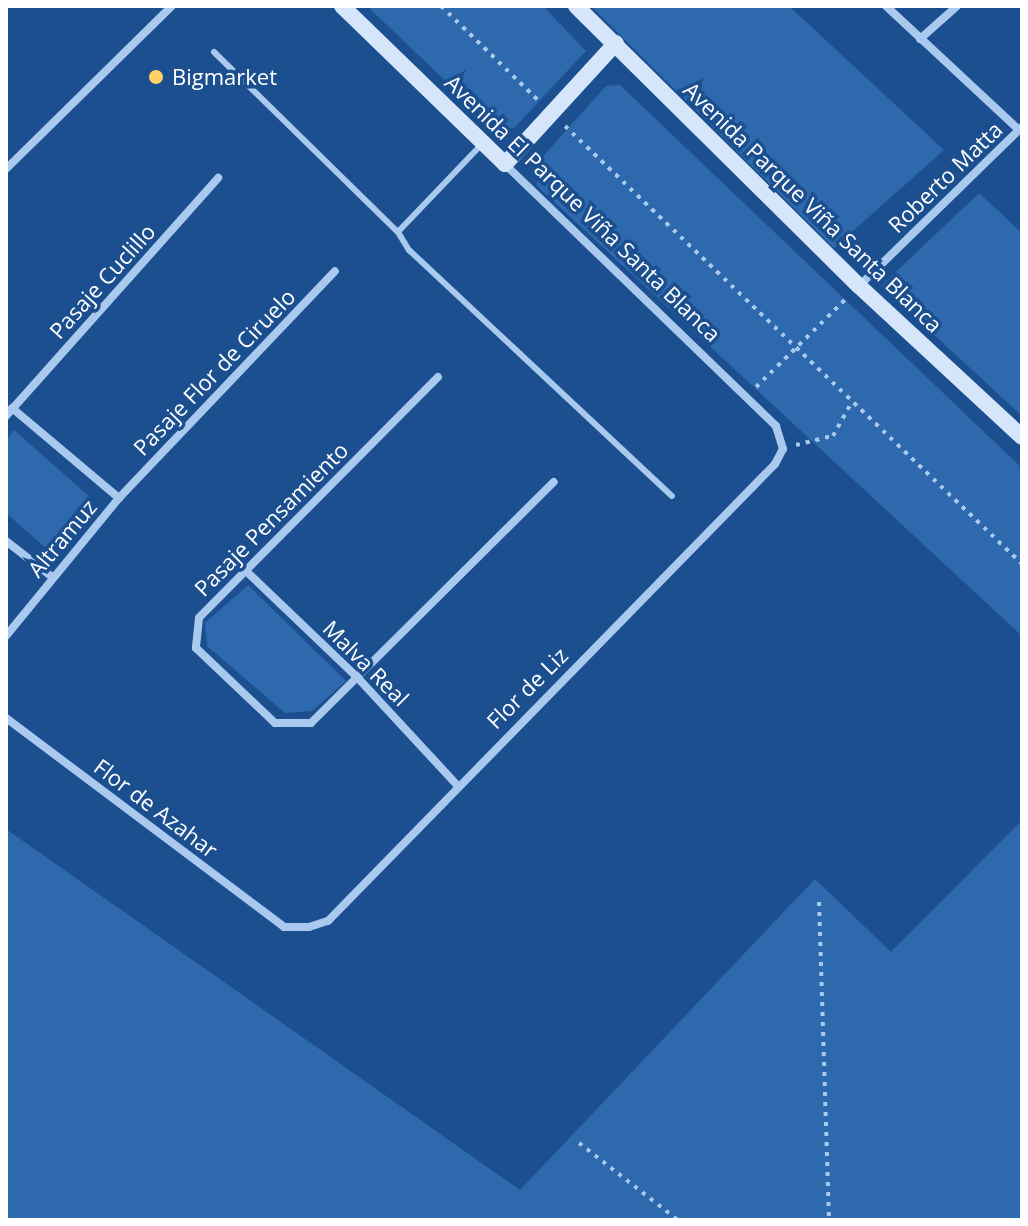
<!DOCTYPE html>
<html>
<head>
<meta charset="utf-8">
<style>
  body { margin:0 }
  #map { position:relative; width:1028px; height:1226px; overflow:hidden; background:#1b4f8f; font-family:"Open Sans",sans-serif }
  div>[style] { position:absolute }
  .green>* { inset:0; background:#2e69ad }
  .path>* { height:4px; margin-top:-2px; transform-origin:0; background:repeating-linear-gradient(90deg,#a9c9ee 0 4px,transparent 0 10px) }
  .lane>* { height:6px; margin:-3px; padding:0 3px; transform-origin:3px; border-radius:3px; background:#a9c9ee }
  .street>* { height:8px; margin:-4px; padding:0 4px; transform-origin:4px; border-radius:4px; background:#a9c9ee }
  .secondary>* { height:16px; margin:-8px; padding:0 8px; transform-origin:8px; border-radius:8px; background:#d6e6fa }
  .dots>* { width:22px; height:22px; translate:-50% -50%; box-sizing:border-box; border:4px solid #1b4f8f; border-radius:50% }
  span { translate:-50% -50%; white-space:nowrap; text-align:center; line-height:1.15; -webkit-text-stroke:7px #1b4f8f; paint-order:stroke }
  .poi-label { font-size:22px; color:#fff }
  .left { translate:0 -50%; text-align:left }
  .street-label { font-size:22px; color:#fff }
  .frame { position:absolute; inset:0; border:8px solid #fff; pointer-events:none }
</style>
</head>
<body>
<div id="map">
  <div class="green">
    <div style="clip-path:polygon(367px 6px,543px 6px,586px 51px,515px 127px,499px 132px)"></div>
    <div style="clip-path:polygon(591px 6px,789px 6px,944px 150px,834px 248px)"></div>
    <div style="clip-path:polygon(620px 85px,1022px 468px,1022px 636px,537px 186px,537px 163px,606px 86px)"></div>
    <div style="clip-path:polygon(979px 193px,1022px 233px,1022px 416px,881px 286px)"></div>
    <div style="clip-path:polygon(14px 430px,91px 498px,49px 551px,6px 513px,6px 440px)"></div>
    <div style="clip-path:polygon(248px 585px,346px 681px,312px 711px,285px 713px,207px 646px,205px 623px)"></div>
    <div style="clip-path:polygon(1022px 820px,1022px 1220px,6px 1220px,6px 829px,520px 1190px,815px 879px,891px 952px)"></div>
  </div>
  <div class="path">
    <div style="left:441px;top:6px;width:135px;rotate:44.1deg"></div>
    <div style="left:565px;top:126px;width:633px;rotate:43.78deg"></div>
    <div style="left:756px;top:387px;width:127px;rotate:-44.4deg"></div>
    <div style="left:796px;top:445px;width:38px;rotate:-14deg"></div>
    <div style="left:833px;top:436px;width:39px;rotate:-61deg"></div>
    <div style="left:819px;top:902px;width:318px;rotate:88.2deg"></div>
    <div style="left:579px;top:1143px;width:125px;rotate:37.9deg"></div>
  </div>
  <div class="lane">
    <div style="left:214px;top:52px;width:257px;rotate:44.4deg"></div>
    <div style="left:481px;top:145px;width:120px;rotate:133.7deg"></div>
    <div style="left:398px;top:232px;width:21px;rotate:59deg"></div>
    <div style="left:409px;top:250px;width:360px;rotate:43.1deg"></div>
  </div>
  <div class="street">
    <div style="left:886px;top:6px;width:182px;rotate:43deg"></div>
    <div style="left:920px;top:39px;width:50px;rotate:-41.7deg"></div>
    <div style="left:6px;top:169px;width:233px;rotate:-44.5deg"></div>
    <div style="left:859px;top:286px;width:228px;rotate:-44.3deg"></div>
    <div style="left:438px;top:377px;width:339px;rotate:134.8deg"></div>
    <div style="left:199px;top:618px;width:30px;rotate:96deg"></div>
    <div style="left:196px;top:648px;width:109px;rotate:43.5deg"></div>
    <div style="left:275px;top:723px;width:36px"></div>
    <div style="left:311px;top:723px;width:342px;rotate:-44.8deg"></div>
    <div style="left:12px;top:408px;width:140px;rotate:40.1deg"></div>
    <div style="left:6px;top:416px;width:319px;rotate:-48.3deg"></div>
    <div style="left:6px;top:541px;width:58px;rotate:38deg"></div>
    <div style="left:245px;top:570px;width:155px;rotate:43.7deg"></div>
    <div style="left:357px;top:677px;width:147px;rotate:47.2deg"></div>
    <div style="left:6px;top:636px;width:178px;rotate:-50.7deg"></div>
    <div style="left:119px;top:498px;width:313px;rotate:-46.4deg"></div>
    <div style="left:6px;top:718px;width:348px;rotate:36.9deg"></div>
    <div style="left:284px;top:927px;width:25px"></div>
    <div style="left:309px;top:927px;width:20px;rotate:-18deg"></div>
    <div style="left:328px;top:921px;width:639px;rotate:-45.63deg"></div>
    <div style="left:775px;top:464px;width:17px;rotate:-62deg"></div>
    <div style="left:783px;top:449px;width:24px;rotate:-107deg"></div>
    <div style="left:776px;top:426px;width:377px;rotate:-136deg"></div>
  </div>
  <div class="secondary">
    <div style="left:342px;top:6px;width:227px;rotate:44.1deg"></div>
    <div style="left:505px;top:164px;width:164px;rotate:-47.5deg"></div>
    <div style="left:576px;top:6px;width:398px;rotate:44.7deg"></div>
    <div style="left:859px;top:286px;width:222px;rotate:42.8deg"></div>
  </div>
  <div class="dots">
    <div style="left:156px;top:77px;background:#ffd166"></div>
  </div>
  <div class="poi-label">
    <span class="left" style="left:172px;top:77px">Bigmarket</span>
  </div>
  <div class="street-label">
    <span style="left:945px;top:177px;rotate:-44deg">Roberto Matta</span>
    <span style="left:813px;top:207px;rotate:44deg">Avenida Parque Viña Santa Blanca</span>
    <span style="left:583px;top:208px;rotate:44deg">Avenida El Parque Viña Santa Blanca</span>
    <span style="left:102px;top:281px;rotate:-48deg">Pasaje Cuclillo</span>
    <span style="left:214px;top:372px;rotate:-46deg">Pasaje Flor de Ciruelo</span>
    <span style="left:271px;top:519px;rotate:-45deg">Pasaje Pensamiento</span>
    <span style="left:62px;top:538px;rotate:-50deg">Altramuz</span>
    <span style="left:366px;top:663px;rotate:45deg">Malva Real</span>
    <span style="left:527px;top:688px;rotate:-45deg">Flor de Liz</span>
    <span style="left:156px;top:808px;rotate:37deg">Flor de Azahar</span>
  </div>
  <div class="frame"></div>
</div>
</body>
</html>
